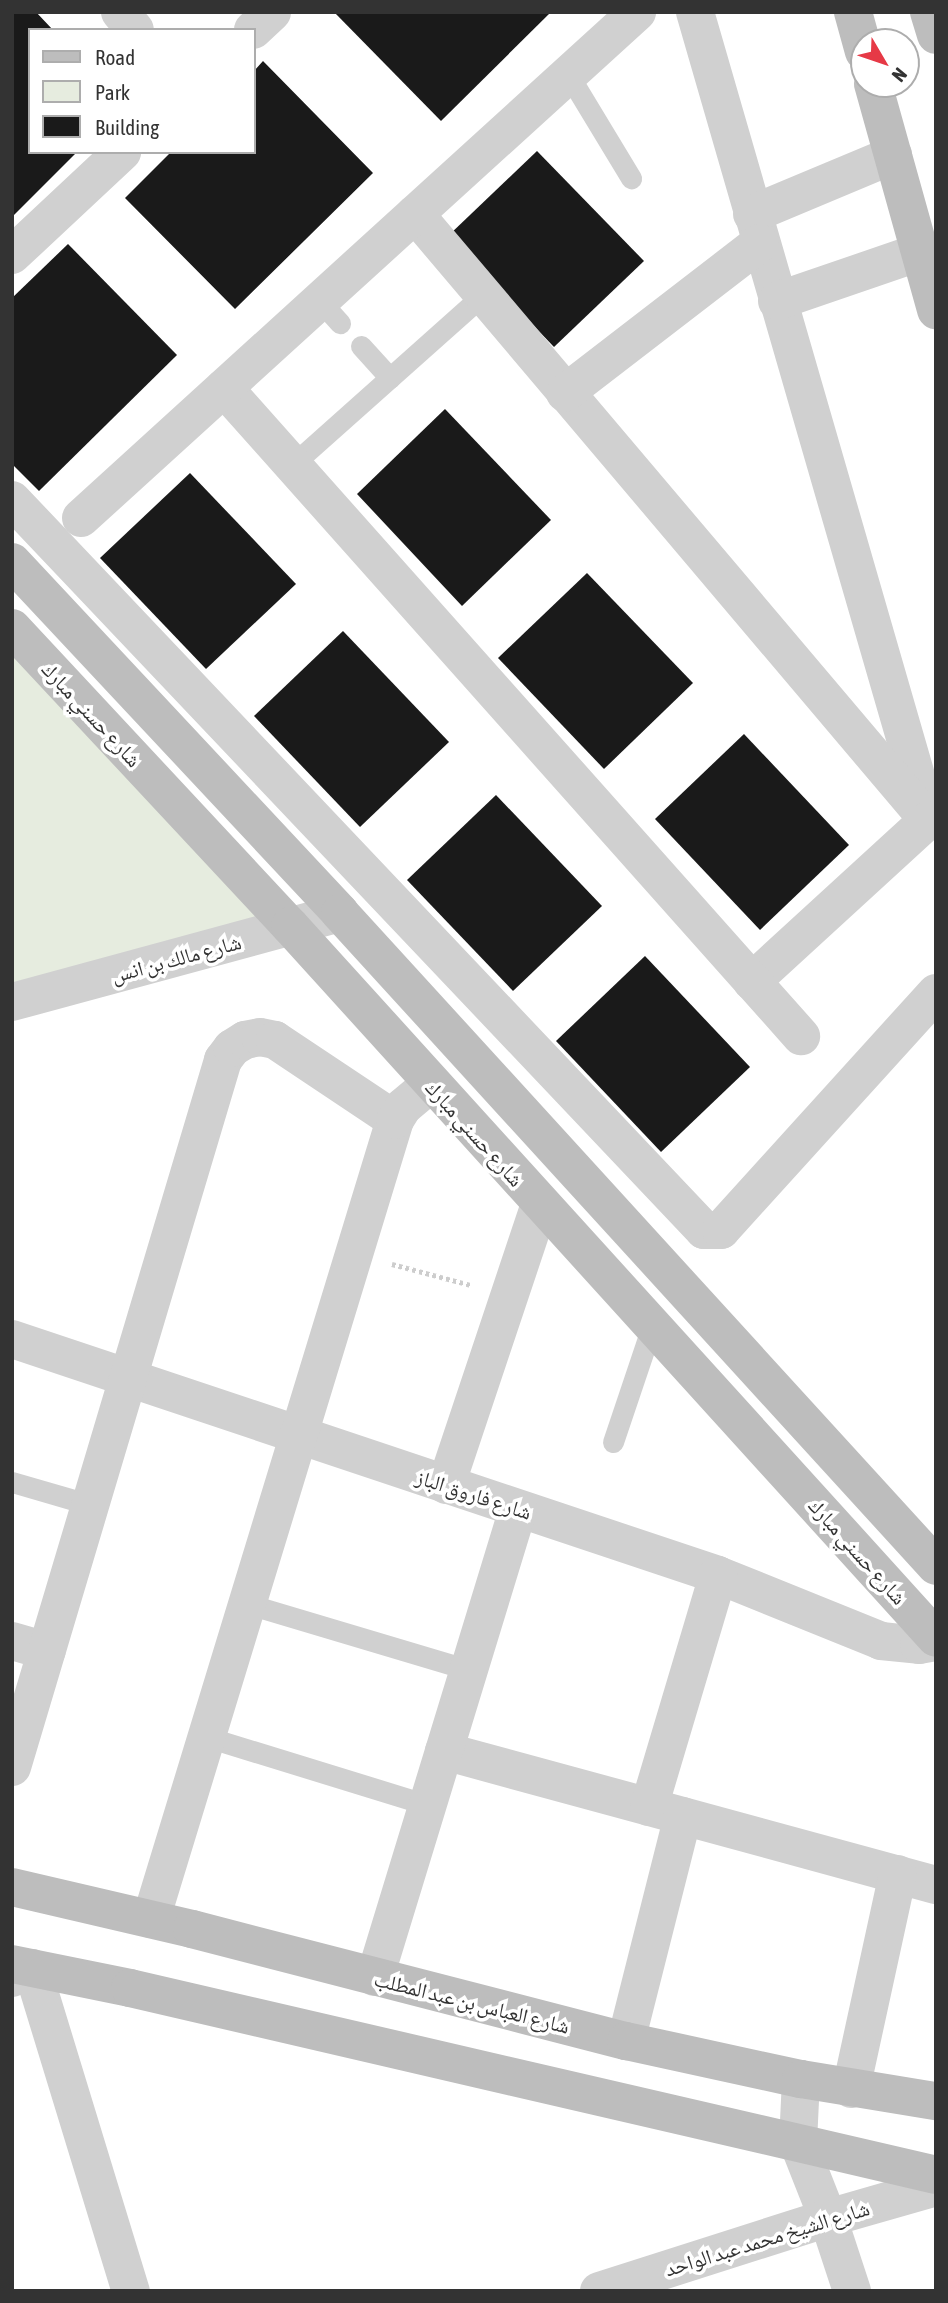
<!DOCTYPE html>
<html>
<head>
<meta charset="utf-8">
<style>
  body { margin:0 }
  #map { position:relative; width:948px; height:2303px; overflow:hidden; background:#fff; font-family:"Asap Condensed","Noto Naskh Arabic",sans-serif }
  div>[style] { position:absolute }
  .green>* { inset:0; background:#e6ecdf }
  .building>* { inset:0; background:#1a1a1a }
  .path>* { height:4.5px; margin-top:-2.25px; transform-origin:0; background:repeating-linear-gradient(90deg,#cdcdcd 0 3.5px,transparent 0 7px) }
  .lane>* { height:21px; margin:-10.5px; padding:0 10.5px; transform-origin:10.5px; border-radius:10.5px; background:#d0d0d0 }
  .street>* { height:38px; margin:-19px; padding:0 19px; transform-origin:19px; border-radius:19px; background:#d0d0d0 }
  .secondary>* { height:38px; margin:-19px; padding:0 19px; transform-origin:19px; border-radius:19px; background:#bdbdbd }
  span { translate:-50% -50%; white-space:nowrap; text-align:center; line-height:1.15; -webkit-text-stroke:7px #fff; paint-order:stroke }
  .street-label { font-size:21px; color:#333 }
  .frame { position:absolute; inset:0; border:14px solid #333; pointer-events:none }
  .legend { position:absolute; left:28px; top:28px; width:228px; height:126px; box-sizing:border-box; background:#fff; border:2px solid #adadad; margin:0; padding:9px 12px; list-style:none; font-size:21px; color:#333 }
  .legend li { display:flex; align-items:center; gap:14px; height:35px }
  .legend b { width:35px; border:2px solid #adadad }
  .north { position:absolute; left:850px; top:28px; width:70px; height:70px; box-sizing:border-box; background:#fff; border:2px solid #adadad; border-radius:50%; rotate:129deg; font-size:19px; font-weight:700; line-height:28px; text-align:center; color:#333 }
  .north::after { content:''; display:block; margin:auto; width:24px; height:32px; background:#e63946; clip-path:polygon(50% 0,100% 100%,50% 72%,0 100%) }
</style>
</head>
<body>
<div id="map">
  <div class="green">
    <div style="clip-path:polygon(12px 631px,290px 926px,12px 1000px)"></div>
  </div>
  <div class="building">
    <div style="clip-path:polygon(12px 12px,36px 12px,53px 30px,30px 30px,30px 152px,77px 152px,12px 217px)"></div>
    <div style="clip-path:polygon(334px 12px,551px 12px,441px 121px)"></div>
    <div style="clip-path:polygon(263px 61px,373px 173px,235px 309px,125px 198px,171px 152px,254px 152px,254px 71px)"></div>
    <div style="clip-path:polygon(537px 151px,644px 261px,554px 347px,448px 236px)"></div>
    <div style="clip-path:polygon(68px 244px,177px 355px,39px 491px,12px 464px,12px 298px)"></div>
    <div style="clip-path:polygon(445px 409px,551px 520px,462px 606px,357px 494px)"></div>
    <div style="clip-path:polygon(190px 473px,296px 584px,206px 669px,100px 558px)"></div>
    <div style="clip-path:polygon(587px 573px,693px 683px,604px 769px,498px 658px)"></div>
    <div style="clip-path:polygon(343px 631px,449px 742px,360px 827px,254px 716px)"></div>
    <div style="clip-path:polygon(744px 734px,849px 845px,760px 930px,655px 819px)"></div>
    <div style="clip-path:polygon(496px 795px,602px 906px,513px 991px,407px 880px)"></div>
    <div style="clip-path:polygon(645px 956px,750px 1067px,661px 1152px,556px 1041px)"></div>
  </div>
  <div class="path">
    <div style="left:392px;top:1264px;width:82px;rotate:14.9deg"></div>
  </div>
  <div class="lane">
    <div style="left:568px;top:74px;width:122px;rotate:58.8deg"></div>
    <div style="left:320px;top:301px;width:30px;rotate:48deg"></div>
    <div style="left:361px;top:346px;width:43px;rotate:47.8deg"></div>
    <div style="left:292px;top:465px;width:256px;rotate:-41.7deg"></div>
    <div style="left:613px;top:1442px;width:122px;rotate:-71.4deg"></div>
    <div style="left:12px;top:1482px;width:82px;rotate:16.2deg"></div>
    <div style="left:248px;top:1604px;width:231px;rotate:16.6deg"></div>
    <div style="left:207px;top:1737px;width:231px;rotate:17.1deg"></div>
  </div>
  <div class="street">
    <div style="left:120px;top:12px;width:23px;rotate:50deg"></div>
    <div style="left:695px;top:12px;width:828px;rotate:73.86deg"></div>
    <div style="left:253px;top:30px;width:26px;rotate:-43deg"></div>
    <div style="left:415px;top:214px;width:794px;rotate:49.75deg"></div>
    <div style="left:928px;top:820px;width:239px;rotate:137.5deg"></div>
    <div style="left:752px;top:214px;width:153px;rotate:-22.7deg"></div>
    <div style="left:12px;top:255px;width:151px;rotate:-43.1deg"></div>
    <div style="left:777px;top:301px;width:151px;rotate:-18.9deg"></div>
    <div style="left:224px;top:388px;width:868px;rotate:48.32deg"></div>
    <div style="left:565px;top:393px;width:246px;rotate:-37.6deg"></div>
    <div style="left:12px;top:500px;width:1006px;rotate:46.53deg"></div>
    <div style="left:704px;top:1230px;width:17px"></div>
    <div style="left:721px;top:1230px;width:320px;rotate:-47.8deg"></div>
    <div style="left:81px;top:518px;width:752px;rotate:-42.3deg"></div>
    <div style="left:12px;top:1002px;width:340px;rotate:-15.2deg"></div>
    <div style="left:12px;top:1339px;width:744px;rotate:18.48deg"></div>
    <div style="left:718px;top:1575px;width:176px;rotate:22deg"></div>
    <div style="left:881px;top:1641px;width:38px;rotate:6deg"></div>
    <div style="left:919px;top:1645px;width:17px;rotate:-10deg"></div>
    <div style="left:446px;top:1485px;width:296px;rotate:-71.5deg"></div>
    <div style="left:12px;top:1641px;width:36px;rotate:16deg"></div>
    <div style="left:444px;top:1751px;width:510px;rotate:15.24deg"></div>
    <div style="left:12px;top:1767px;width:738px;rotate:-73.38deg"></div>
    <div style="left:223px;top:1060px;width:15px;rotate:-53deg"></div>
    <div style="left:232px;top:1048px;width:15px;rotate:-32deg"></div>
    <div style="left:245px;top:1040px;width:15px;rotate:-11deg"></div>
    <div style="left:260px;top:1037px;width:15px;rotate:11deg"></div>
    <div style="left:275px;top:1040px;width:144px;rotate:33.7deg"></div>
    <div style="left:649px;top:1807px;width:242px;rotate:-73.4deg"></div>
    <div style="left:151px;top:1919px;width:835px;rotate:-73.02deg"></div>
    <div style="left:395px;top:1120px;width:15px;rotate:-58deg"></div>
    <div style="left:403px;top:1107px;width:35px;rotate:-40deg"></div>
    <div style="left:375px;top:1977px;width:489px;rotate:-73deg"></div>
    <div style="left:12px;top:1978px;width:22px;rotate:-27deg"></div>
    <div style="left:32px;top:1968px;width:338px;rotate:73deg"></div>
    <div style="left:626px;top:2041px;width:232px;rotate:-75.8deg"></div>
    <div style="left:801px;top:2079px;width:63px;rotate:92.7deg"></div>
    <div style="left:798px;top:2142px;width:82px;rotate:68.5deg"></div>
    <div style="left:828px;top:2218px;width:77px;rotate:71.8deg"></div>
    <div style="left:851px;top:2089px;width:220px;rotate:-77.7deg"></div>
    <div style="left:599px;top:2291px;width:240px;rotate:-17.7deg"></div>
    <div style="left:828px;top:2218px;width:112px;rotate:-16deg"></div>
  </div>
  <div class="secondary">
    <div style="left:853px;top:12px;width:41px;rotate:74.6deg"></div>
    <div style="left:929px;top:12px;width:24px;rotate:73deg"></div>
    <div style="left:873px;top:84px;width:235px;rotate:74.4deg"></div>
    <div style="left:12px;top:562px;width:480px;rotate:46.9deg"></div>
    <div style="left:340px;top:913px;width:884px;rotate:47.61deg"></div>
    <div style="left:12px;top:628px;width:408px;rotate:47deg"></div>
    <div style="left:290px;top:926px;width:961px;rotate:47.78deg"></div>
    <div style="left:12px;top:1887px;width:185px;rotate:13.1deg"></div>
    <div style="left:192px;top:1929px;width:448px;rotate:14.5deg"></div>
    <div style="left:626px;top:2041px;width:179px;rotate:12.3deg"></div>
    <div style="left:801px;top:2079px;width:137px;rotate:9.3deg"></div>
    <div style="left:12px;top:1964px;width:120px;rotate:11.5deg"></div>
    <div style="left:130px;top:1988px;width:827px;rotate:13.06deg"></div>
  </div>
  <div class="street-label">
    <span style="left:92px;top:714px;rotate:47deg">شارع حسني مبارك</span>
    <span style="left:176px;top:958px;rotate:-15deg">شارع مالك بن انس</span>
    <span style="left:475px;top:1133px;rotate:48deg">شارع حسني مبارك</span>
    <span style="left:474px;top:1494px;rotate:18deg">شارع فاروق الباز</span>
    <span style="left:858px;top:1551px;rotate:48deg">شارع حسني مبارك</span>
    <span style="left:472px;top:2002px;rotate:14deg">شارع العباس بن عبد المطلب</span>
    <span style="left:767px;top:2238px;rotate:-17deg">شارع الشيخ محمد عبد الواحد</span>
  </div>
  <div class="frame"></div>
  <ul class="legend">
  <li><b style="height:9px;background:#bdbdbd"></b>Road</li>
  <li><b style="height:19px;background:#e6ecdf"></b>Park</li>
  <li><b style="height:19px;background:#1a1a1a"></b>Building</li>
  </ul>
  <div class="north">N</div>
</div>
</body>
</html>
